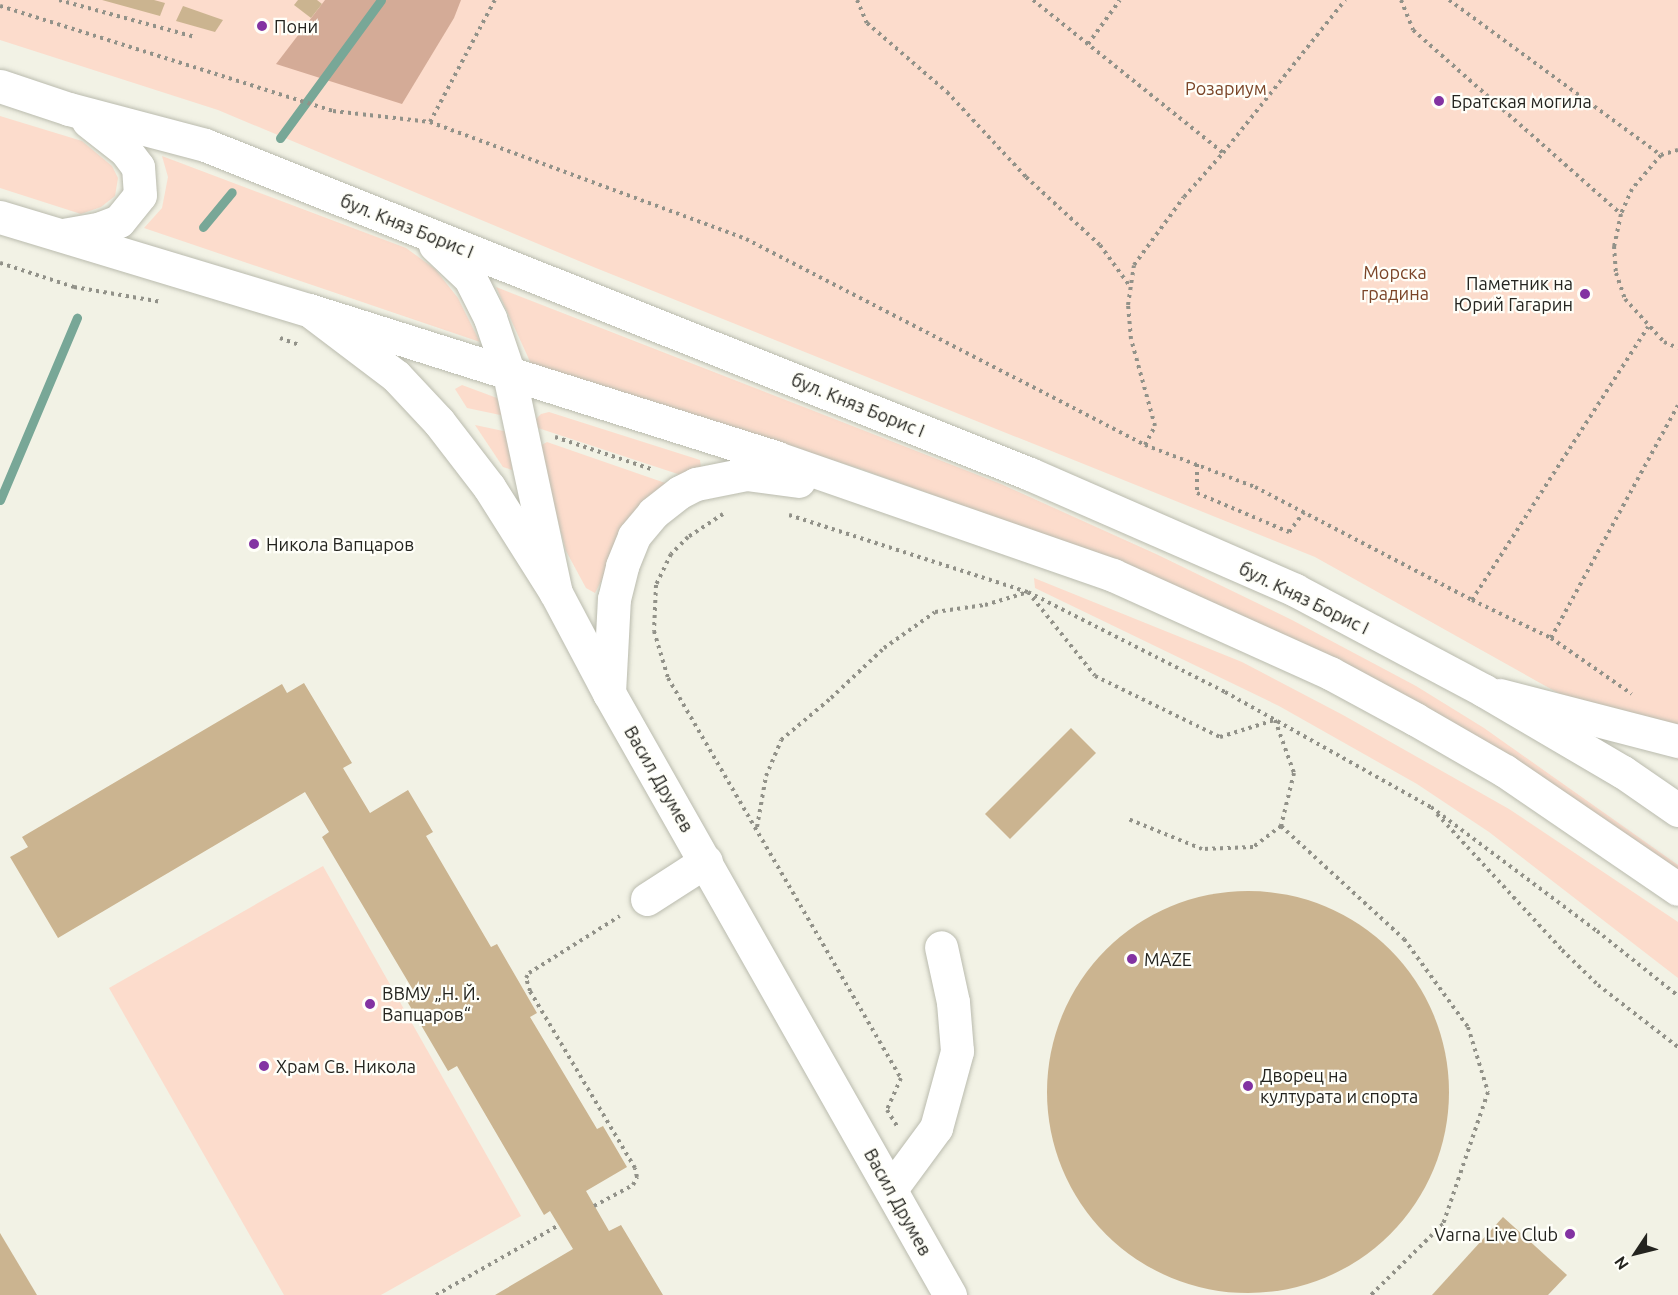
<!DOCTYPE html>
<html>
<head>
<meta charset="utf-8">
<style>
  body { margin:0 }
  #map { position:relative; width:1678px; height:1295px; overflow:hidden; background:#f2f2e5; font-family:Ubuntu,sans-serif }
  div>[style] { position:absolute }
  .green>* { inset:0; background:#fcdccc }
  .forest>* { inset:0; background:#d4ab97 }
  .stream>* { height:9px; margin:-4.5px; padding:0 4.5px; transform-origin:4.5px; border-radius:4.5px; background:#78a797 }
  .building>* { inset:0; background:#cbb490 }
  .round { border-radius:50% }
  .path>* { height:4px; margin-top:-2px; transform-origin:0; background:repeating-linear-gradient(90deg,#929289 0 3px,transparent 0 7.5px) }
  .roads { filter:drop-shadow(0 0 2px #babbae) drop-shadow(0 0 2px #babbae) }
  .minor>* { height:33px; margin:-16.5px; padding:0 16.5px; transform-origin:16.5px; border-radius:16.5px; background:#fff }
  .major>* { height:33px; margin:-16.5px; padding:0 16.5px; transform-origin:16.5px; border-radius:16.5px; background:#fff }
  .dots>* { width:16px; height:16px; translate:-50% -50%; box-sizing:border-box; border:3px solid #fffff9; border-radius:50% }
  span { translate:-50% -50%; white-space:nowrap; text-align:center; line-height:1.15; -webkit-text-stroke:4.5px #fffff9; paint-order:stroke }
  .poi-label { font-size:18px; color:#24241f }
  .left { translate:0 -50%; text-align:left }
  .right { translate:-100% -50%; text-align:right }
  .park-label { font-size:18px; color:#7b4528 }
  .street-label { font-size:18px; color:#24241f }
  .north { position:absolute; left:1606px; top:1223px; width:60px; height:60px; -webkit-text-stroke:4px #fffff9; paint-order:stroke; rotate:235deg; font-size:16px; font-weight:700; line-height:24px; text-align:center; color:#24241f }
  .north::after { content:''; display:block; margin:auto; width:21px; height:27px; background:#24241f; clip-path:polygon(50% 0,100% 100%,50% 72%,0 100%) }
</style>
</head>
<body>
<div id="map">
  <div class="green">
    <div style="clip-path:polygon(0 0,1678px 0,1678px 760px,1315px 557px,591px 266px,218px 110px,0 40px)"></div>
    <div style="clip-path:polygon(0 116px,82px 141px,112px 166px,118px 178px,115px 196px,101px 207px,81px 214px,0 188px)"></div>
    <div style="clip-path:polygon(162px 156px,406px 248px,435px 269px,458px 298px,480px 342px,144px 228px,162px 208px,168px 177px)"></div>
    <div style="clip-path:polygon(496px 287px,1001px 484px,1156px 554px,1292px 620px,1416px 686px,1484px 728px,1678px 865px,1678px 877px,1041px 534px,858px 468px,532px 366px)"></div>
    <div style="clip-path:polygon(462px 385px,497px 398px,505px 416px,467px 408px,455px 389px)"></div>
    <div style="clip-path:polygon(549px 412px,700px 460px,701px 468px,690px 478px,538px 428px,534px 423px,536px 419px,541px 414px)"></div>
    <div style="clip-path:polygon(475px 425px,508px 432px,512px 470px,503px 467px)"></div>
    <div style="clip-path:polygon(547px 442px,671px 485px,609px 566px,595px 593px,586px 588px,566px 551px,538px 447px)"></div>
    <div style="clip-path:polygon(1034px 578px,1242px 662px,1343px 715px,1509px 809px,1678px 922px,1678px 978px,1489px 832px,1417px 784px,1279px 706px,1035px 588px)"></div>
    <div style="clip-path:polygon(323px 866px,521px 1216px,381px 1295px,284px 1295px,109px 988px)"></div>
  </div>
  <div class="forest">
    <div style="clip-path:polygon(325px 0,461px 0,454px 18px,402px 104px,276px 64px)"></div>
  </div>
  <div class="stream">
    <div style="left:280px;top:138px;width:171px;rotate:-53.8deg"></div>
    <div style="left:203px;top:227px;width:45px;rotate:-50.4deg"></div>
    <div style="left:0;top:500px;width:198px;rotate:-67.1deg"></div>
  </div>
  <div class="building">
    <div style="clip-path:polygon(102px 0,154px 0,165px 3px,160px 16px)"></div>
    <div style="clip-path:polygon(298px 0,317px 0,322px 4px,311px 18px,294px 5px)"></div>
    <div style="clip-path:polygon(183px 6px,223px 20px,215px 32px,176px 21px)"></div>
    <div style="clip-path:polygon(304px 683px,352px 763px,343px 768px,370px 813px,408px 790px,433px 832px,426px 836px,491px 947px,497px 944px,537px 1013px,530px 1017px,597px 1129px,603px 1126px,627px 1167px,586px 1191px,609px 1231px,621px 1225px,663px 1295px,495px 1295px,573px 1249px,550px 1211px,544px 1215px,457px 1066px,448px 1071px,404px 996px,413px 990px,322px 837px,329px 832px,305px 792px,58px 938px,10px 857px,28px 847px,22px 837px,282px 684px,287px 693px)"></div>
    <div style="clip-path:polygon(1071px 728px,1096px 753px,1010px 839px,985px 814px)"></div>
    <div class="round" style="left:1047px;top:891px;width:402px;height:402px"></div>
    <div style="clip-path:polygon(1503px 1217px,1567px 1275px,1548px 1295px,1432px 1295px)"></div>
    <div style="clip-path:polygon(0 1233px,37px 1295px,0 1295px)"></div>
  </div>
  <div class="path">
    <div style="left:59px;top:0;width:141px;rotate:15.2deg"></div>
    <div style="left:857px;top:0;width:25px;rotate:67deg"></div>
    <div style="left:867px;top:23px;width:106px;rotate:40.8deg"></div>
    <div style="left:947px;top:92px;width:116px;rotate:47.1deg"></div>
    <div style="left:1026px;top:177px;width:100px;rotate:42.6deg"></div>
    <div style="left:1100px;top:245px;width:49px;rotate:54.1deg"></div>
    <div style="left:1033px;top:0;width:244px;rotate:38.8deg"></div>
    <div style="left:1223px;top:153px;width:196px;rotate:-51.4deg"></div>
    <div style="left:1401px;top:0;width:32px;rotate:68deg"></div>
    <div style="left:1413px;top:30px;width:278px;rotate:41.5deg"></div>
    <div style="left:1449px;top:0;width:263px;rotate:36.2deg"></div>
    <div style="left:0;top:6px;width:349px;rotate:17.5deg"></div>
    <div style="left:333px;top:111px;width:98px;rotate:6.5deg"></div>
    <div style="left:430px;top:122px;width:337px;rotate:20.3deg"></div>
    <div style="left:746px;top:239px;width:449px;rotate:27.3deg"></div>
    <div style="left:1145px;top:445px;width:118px;rotate:20.9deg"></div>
    <div style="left:1255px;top:487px;width:245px;rotate:27.5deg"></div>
    <div style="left:1472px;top:600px;width:88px;rotate:25.7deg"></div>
    <div style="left:1551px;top:638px;width:98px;rotate:34.7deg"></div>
    <div style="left:1088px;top:44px;width:54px;rotate:-54deg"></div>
    <div style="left:430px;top:122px;width:138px;rotate:-62deg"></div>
    <div style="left:1678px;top:150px;width:18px;rotate:164deg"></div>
    <div style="left:1661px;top:155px;width:45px;rotate:130.5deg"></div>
    <div style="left:1632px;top:189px;width:27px;rotate:114deg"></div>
    <div style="left:1621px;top:214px;width:33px;rotate:102deg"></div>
    <div style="left:1614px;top:246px;width:27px;rotate:86deg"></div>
    <div style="left:1616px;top:273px;width:28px;rotate:71deg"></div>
    <div style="left:1625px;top:299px;width:58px;rotate:47.8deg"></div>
    <div style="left:1664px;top:342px;width:15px;rotate:23deg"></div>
    <div style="left:0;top:263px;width:78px;rotate:18deg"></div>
    <div style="left:74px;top:287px;width:89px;rotate:9.7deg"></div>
    <div style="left:280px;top:338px;width:20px;rotate:20deg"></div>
    <div style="left:555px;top:437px;width:104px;rotate:18.4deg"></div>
    <div style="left:1145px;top:445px;width:21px;rotate:-62deg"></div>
    <div style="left:1155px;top:426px;width:90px;rotate:-105.4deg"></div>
    <div style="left:1131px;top:339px;width:34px;rotate:-95deg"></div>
    <div style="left:1128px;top:305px;width:40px;rotate:-81.5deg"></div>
    <div style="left:1134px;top:265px;width:84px;rotate:-53.7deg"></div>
    <div style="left:1184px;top:197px;width:59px;rotate:-48.4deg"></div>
    <div style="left:1197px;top:464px;width:29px;rotate:90deg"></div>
    <div style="left:1197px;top:493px;width:100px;rotate:23deg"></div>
    <div style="left:1289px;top:532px;width:25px;rotate:-53deg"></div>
    <div style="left:723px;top:514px;width:42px;rotate:146.7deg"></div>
    <div style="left:688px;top:537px;width:24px;rotate:135deg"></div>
    <div style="left:671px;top:554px;width:34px;rotate:116deg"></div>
    <div style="left:656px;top:585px;width:46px;rotate:92.5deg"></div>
    <div style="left:654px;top:631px;width:49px;rotate:73.4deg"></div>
    <div style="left:668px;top:678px;width:463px;rotate:59.8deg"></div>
    <div style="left:901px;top:1078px;width:35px;rotate:114deg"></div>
    <div style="left:887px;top:1110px;width:19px;rotate:58deg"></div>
    <div style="left:789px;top:515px;width:251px;rotate:17.9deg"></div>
    <div style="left:1028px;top:592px;width:221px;rotate:26.9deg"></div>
    <div style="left:1225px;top:692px;width:236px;rotate:29.2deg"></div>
    <div style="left:1431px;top:807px;width:207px;rotate:36.8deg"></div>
    <div style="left:1597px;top:931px;width:104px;rotate:38.7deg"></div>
    <div style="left:1472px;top:600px;width:325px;rotate:-57.2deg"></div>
    <div style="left:1551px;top:638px;width:265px;rotate:-61.4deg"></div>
    <div style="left:1437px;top:814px;width:185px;rotate:47.4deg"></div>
    <div style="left:1562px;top:950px;width:50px;rotate:44.2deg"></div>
    <div style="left:1598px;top:985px;width:101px;rotate:37.8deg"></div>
    <div style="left:1281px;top:826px;width:167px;rotate:42.6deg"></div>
    <div style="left:1404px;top:939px;width:109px;rotate:54deg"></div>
    <div style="left:1468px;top:1027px;width:68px;rotate:72.9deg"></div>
    <div style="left:1488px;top:1092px;width:139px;rotate:108.8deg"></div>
    <div style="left:1443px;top:1224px;width:101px;rotate:135.4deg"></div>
    <div style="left:757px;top:827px;width:52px;rotate:-80deg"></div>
    <div style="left:766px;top:776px;width:39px;rotate:-67deg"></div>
    <div style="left:781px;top:740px;width:65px;rotate:-40deg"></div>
    <div style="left:831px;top:698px;width:73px;rotate:-43.3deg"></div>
    <div style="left:884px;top:648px;width:62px;rotate:-35.2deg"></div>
    <div style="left:935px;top:612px;width:50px;rotate:-8deg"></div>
    <div style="left:985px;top:605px;width:45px;rotate:-16.8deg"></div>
    <div style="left:1028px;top:592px;width:107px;rotate:51.4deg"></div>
    <div style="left:1095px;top:676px;width:139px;rotate:26deg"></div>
    <div style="left:1220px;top:737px;width:58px;rotate:-17.2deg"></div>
    <div style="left:1275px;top:720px;width:56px;rotate:70.3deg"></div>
    <div style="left:1294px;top:773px;width:55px;rotate:103.8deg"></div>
    <div style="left:1281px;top:826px;width:35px;rotate:143deg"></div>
    <div style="left:1253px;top:847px;width:51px;rotate:177.8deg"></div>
    <div style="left:1202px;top:849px;width:80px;rotate:-157.9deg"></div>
    <div style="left:594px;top:1206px;width:44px;rotate:-28.3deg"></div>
    <div style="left:633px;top:1185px;width:9px;rotate:-63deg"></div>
    <div style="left:637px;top:1177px;width:9px;rotate:-103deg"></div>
    <div style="left:635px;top:1168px;width:206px;rotate:-120.7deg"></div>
    <div style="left:530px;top:991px;width:14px;rotate:-107deg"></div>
    <div style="left:526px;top:978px;width:6px;rotate:-59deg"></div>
    <div style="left:529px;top:973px;width:107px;rotate:-32.1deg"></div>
    <div style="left:436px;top:1295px;width:142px;rotate:-29.6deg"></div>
  </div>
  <div class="roads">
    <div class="minor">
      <div style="left:313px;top:313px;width:104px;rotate:37.2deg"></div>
      <div style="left:396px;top:376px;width:63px;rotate:46.9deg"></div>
      <div style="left:439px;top:422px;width:82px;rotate:52.4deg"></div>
      <div style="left:489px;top:487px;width:125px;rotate:57.7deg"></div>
      <div style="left:556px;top:593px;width:113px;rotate:62.1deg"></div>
      <div style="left:609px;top:693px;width:692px;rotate:60.47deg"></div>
      <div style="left:1500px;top:695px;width:184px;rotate:14.5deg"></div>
      <div style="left:647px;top:899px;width:70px;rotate:-32.8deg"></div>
      <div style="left:891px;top:1189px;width:76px;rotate:-53.6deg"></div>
      <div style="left:936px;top:1128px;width:80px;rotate:-74.7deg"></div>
      <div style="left:957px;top:1051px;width:49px;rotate:-94.7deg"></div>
      <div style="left:953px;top:1002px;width:56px;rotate:-102.3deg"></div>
    </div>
    <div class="major">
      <div style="left:0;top:86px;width:73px;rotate:18.4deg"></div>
      <div style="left:69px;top:109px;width:141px;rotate:14.8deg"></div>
      <div style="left:205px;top:145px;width:888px;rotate:21.74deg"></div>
      <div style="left:1030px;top:474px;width:289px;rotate:23.6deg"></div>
      <div style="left:1295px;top:590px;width:213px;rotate:28deg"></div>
      <div style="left:1483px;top:690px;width:162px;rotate:30.4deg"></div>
      <div style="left:1623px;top:772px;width:67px;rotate:34.6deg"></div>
      <div style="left:0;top:217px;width:323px;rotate:16.8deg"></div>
      <div style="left:309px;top:310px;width:491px;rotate:17.5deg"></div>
      <div style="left:777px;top:458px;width:356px;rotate:19.2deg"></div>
      <div style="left:1113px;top:575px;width:238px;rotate:24.3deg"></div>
      <div style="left:1330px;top:673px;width:97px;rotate:28.4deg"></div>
      <div style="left:1415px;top:719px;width:104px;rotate:30deg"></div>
      <div style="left:1505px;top:771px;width:209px;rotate:34.3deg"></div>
      <div style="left:63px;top:235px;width:39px;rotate:-10deg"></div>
      <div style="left:101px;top:228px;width:19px;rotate:-21deg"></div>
      <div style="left:119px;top:221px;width:33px;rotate:-51deg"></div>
      <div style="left:140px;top:195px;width:28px;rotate:-94deg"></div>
      <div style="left:138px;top:167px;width:21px;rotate:-127deg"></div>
      <div style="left:125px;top:150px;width:47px;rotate:-141.9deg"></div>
      <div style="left:435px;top:245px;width:48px;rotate:43.3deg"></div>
      <div style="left:470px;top:278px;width:45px;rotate:63.4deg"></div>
      <div style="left:490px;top:318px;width:59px;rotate:71.3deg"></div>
      <div style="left:509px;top:374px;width:224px;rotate:77.9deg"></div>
      <div style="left:609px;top:693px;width:94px;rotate:-87deg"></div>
      <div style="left:614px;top:599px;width:34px;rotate:-76deg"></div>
      <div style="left:622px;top:566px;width:32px;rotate:-68deg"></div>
      <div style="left:634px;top:536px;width:30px;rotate:-50deg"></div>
      <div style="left:653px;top:513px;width:34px;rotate:-38deg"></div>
      <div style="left:680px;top:492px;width:18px;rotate:-27deg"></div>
      <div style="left:696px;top:484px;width:51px;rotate:-11.3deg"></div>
      <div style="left:746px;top:474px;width:53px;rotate:7.5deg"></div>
    </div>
  </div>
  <div class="dots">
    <div style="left:262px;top:26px;background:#8333a2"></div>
    <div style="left:1439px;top:101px;background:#8333a2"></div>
    <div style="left:1585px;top:294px;background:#8333a2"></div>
    <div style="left:254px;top:544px;background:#8333a2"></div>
    <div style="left:1132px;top:959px;background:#8333a2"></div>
    <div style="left:370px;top:1004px;background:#8333a2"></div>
    <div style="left:264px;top:1066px;background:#8333a2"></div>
    <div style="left:1248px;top:1086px;background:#8333a2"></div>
    <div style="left:1570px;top:1234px;background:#8333a2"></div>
  </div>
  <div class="poi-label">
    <span class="left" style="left:274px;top:26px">Пони</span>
    <span class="left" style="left:1451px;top:101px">Братская могила</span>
    <span class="right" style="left:1573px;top:294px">Паметник на<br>Юрий Гагарин</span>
    <span class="left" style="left:266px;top:544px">Никола Вапцаров</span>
    <span class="left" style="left:1144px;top:959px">MAZE</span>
    <span class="left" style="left:382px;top:1004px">ВВМУ „Н. Й.<br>Вапцаров“</span>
    <span class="left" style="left:276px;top:1066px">Храм Св. Никола</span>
    <span class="left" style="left:1260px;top:1086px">Дворец на<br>културата и спорта</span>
    <span class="right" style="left:1558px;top:1234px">Varna Live Club</span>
  </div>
  <div class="park-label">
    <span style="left:1226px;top:88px">Розариум</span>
    <span style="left:1395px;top:283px">Морска<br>градина</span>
  </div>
  <div class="street-label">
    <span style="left:407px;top:226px;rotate:22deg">бул. Княз Борис I</span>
    <span style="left:858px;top:405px;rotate:22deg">бул. Княз Борис I</span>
    <span style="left:1304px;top:598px;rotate:26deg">бул. Княз Борис I</span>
    <span style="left:659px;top:779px;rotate:60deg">Васил Друмев</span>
    <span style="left:898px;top:1202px;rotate:61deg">Васил Друмев</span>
  </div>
  <div class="north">N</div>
</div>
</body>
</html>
